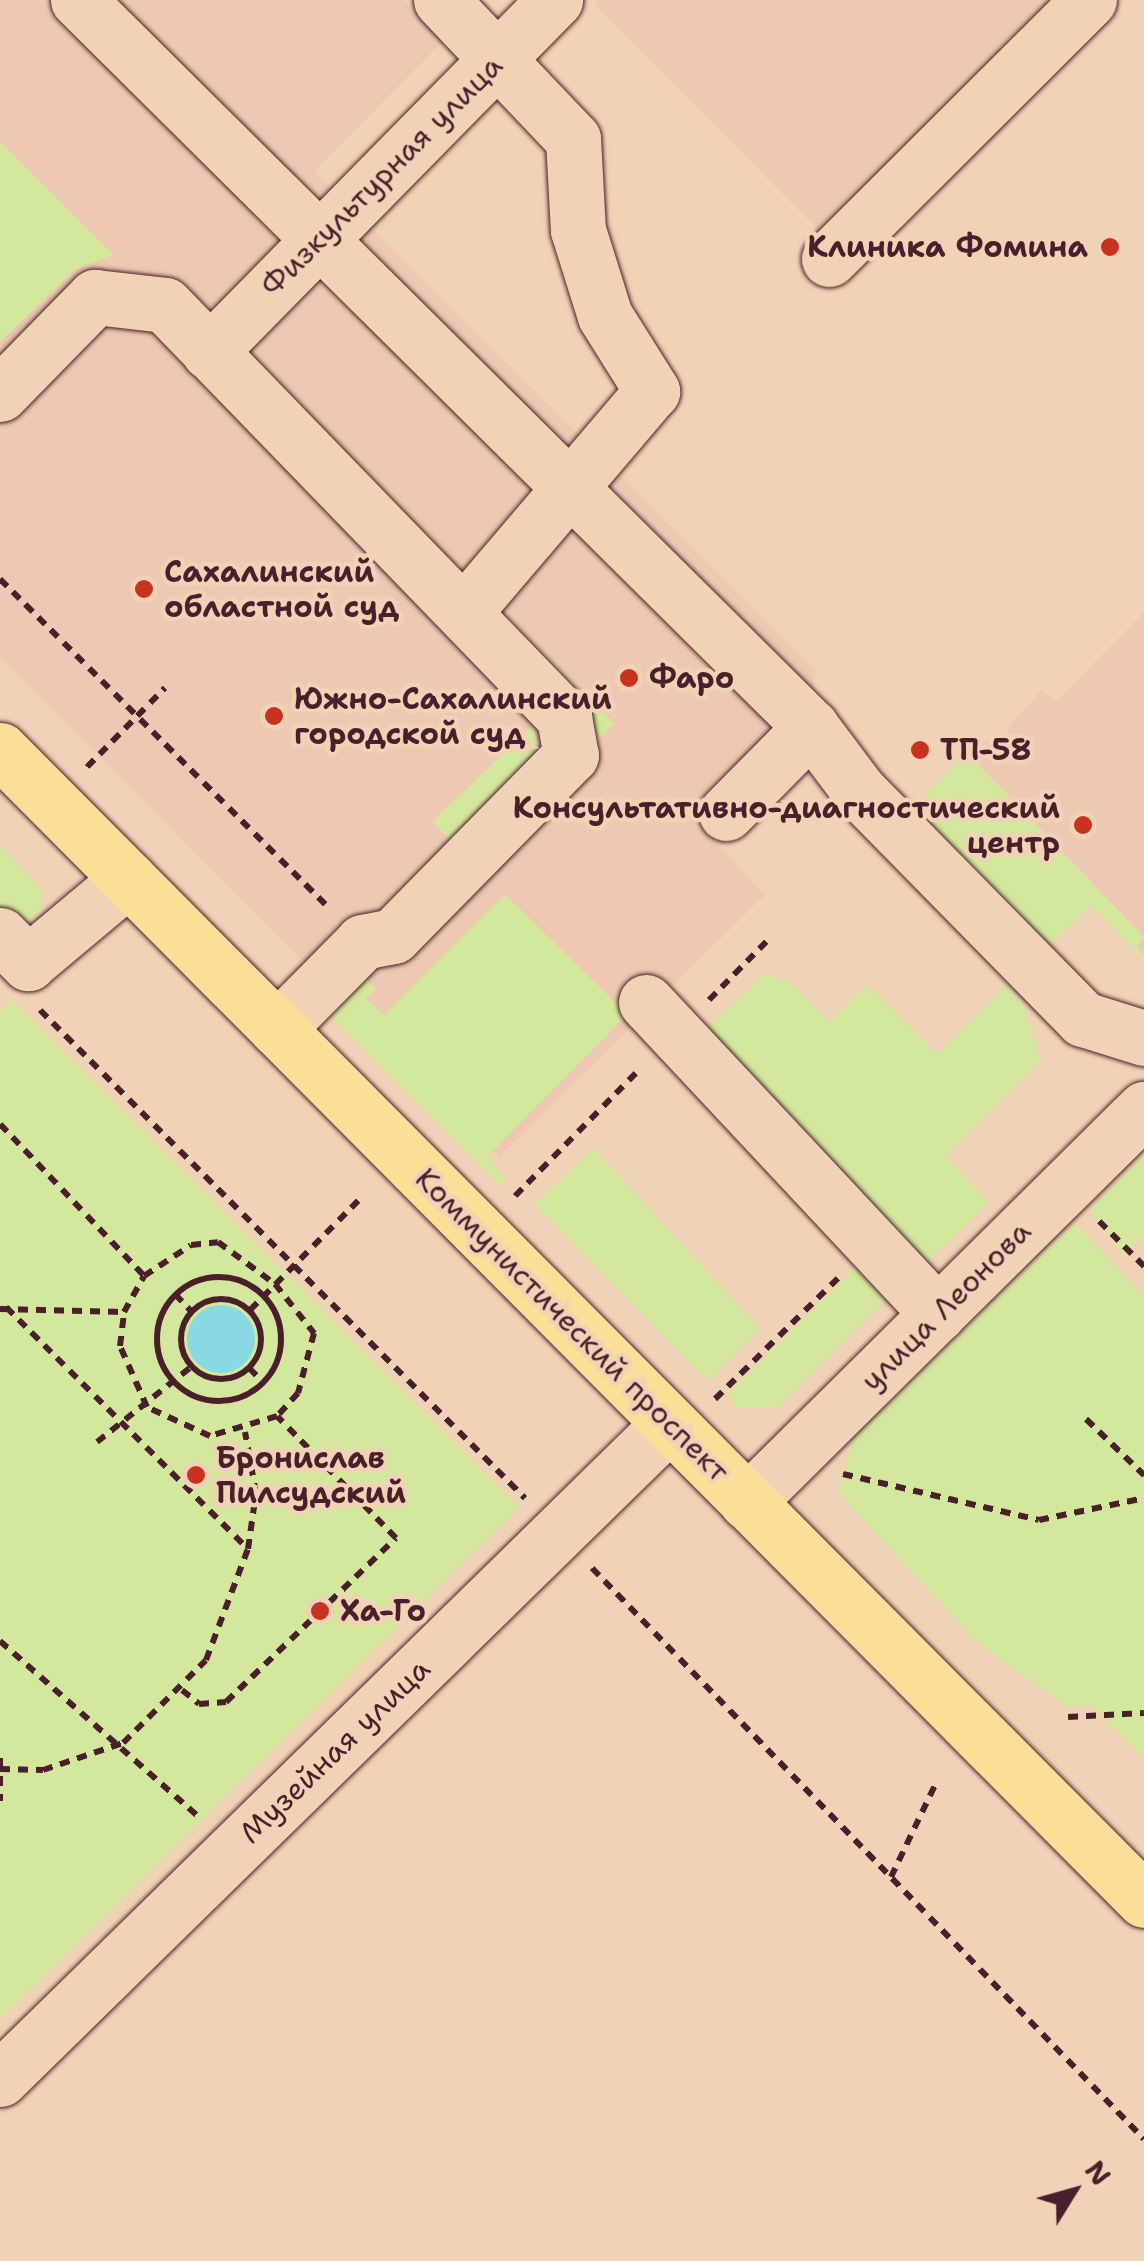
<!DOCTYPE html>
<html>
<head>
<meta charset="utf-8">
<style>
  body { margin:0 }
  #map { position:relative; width:1144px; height:2261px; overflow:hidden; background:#f0d3b7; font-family:"Shantell Sans",sans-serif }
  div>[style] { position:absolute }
  .built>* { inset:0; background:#eec8b2 }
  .green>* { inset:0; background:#d3e89d }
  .water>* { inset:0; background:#89d9e5 }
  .round { border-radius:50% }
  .path>* { height:6px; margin-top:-3px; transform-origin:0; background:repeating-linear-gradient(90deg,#4a1f2b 0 10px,transparent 0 18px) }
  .path>.ring { margin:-3px; padding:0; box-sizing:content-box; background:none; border:6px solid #4a1f2b; border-radius:50% }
  .roads { filter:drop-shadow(0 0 2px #4a1f2b) drop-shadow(0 0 2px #4a1f2b) }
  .minor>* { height:55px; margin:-27.5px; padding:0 27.5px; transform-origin:27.5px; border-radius:27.5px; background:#f0d3b7 }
  .major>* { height:55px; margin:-27.5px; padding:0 27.5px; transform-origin:27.5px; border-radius:27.5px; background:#fcde96 }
  .dots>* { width:28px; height:28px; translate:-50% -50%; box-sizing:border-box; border:5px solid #f0d3b7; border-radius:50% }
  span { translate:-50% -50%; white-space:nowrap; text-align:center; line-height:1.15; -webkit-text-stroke:9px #f0d3b7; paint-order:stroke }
  .street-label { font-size:30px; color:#4a1f2b }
  .poi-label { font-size:30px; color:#4a1f2b; font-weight:700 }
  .right { translate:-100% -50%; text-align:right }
  .left { translate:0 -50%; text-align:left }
  .north { position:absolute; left:1024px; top:2141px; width:100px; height:100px; -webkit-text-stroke:8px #f0d3b7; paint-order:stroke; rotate:53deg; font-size:28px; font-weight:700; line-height:40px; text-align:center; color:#4a1f2b }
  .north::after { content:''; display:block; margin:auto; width:35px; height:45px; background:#4a1f2b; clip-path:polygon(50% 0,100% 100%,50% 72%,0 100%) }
</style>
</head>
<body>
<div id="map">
  <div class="built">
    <div style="clip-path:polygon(0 0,404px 0,443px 41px,314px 171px,815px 670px,808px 756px,720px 847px,765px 895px,499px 1157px,0 657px)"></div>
    <div style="clip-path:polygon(600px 0,1074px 0,830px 242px,595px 5px)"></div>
    <div style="clip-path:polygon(1144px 612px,1144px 955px,955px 754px,1003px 734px,1041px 690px,1056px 701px)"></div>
  </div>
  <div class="green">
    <div style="clip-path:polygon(0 142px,114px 255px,77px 268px,0 342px)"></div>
    <div style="clip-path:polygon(489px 598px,614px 724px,585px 752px)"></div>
    <div style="clip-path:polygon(533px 725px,538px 750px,454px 843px,432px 822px)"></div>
    <div style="clip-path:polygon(968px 753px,1144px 937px,1137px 945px,1144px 961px,1091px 905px,1037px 957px,901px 817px)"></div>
    <div style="clip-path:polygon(0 845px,43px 890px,41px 909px,17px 932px,0 915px)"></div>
    <div style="clip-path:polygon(505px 894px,627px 1014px,487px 1157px,506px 1179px,501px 1186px,326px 1011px,365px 978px,376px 989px,366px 998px,384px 1015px)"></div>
    <div style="clip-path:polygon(764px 974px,790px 981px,830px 1022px,867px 985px,937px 1054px,1008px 984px,1024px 1008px,1041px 1061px,945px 1157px,989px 1202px,915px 1275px,706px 1030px)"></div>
    <div style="clip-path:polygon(12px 999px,519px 1507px,0 2019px,0 1012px)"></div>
    <div style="clip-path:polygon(594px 1148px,760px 1329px,708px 1381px,535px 1204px)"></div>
    <div style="clip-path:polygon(1144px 1154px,1144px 1236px,1124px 1256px,1089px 1209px)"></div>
    <div style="clip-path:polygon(1075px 1223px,1144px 1297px,1144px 1758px,1092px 1706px,1066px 1706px,974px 1640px,838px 1492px,854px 1438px)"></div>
    <div style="clip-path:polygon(867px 1255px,898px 1287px,777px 1408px,736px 1408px,728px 1393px)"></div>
  </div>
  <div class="water">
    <div class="round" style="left:187px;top:1305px;width:68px;height:68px"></div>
  </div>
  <div class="path">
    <div style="left:0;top:579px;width:464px;rotate:45deg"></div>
    <div style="left:87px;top:767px;width:111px;rotate:-45.4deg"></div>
    <div style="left:709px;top:1000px;width:86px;rotate:-45.5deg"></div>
    <div style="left:40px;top:1010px;width:688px;rotate:45.18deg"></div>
    <div style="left:0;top:1124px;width:209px;rotate:46.5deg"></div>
    <div style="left:515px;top:1196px;width:178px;rotate:-45.5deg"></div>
    <div style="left:1099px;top:1221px;width:64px;rotate:45deg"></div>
    <div style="left:218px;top:1242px;width:71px;rotate:36.4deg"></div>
    <div style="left:275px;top:1284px;width:63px;rotate:51.5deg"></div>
    <div style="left:314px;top:1333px;width:62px;rotate:104.9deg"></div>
    <div style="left:298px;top:1393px;width:31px;rotate:132deg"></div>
    <div style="left:277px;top:1416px;width:70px;rotate:163.4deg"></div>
    <div style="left:210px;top:1436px;width:69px;rotate:-155.3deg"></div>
    <div style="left:147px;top:1407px;width:67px;rotate:-113.9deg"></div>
    <div style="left:120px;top:1346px;width:34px;rotate:-83deg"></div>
    <div style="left:124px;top:1312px;width:41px;rotate:-60.9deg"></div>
    <div style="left:144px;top:1276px;width:56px;rotate:-33.4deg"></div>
    <div style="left:191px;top:1245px;width:27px;rotate:-6deg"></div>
    <div class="ring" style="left:157px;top:1277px;width:118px;height:118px"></div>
    <div style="left:175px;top:1294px;width:23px;rotate:47deg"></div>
    <div class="ring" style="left:181px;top:1299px;width:74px;height:74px"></div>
    <div style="left:6px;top:1307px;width:342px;rotate:45deg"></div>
    <div style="left:0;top:1309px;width:124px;rotate:1.4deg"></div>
    <div style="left:250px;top:1310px;width:156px;rotate:-45.3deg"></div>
    <div style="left:249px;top:1368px;width:21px;rotate:45deg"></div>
    <div style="left:715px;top:1399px;width:174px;rotate:-44.5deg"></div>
    <div style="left:1086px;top:1419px;width:81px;rotate:44deg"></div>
    <div style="left:97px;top:1442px;width:120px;rotate:-38.6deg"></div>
    <div style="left:843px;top:1474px;width:201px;rotate:13.2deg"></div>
    <div style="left:1039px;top:1520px;width:107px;rotate:-11.8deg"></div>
    <div style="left:592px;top:1568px;width:794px;rotate:45.97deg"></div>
    <div style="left:0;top:1641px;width:267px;rotate:41.5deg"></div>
    <div style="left:182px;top:1690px;width:22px;rotate:39deg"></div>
    <div style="left:199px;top:1704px;width:27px;rotate:-4deg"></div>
    <div style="left:226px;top:1702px;width:236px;rotate:-44deg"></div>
    <div style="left:396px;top:1538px;width:170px;rotate:-134.3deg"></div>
    <div style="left:1068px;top:1717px;width:76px;rotate:-3deg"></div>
    <div style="left:0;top:1758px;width:43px;rotate:90deg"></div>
    <div style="left:0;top:1769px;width:43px;rotate:1.3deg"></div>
    <div style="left:43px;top:1770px;width:84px;rotate:-18.6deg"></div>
    <div style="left:123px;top:1743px;width:117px;rotate:-45deg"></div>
    <div style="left:206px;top:1660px;width:119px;rotate:-69.3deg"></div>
    <div style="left:248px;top:1549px;width:57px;rotate:-81.9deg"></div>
    <div style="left:256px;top:1493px;width:62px;rotate:-100.2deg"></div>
    <div style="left:891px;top:1877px;width:102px;rotate:-64.4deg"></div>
  </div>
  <div class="roads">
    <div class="minor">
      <div style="left:78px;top:0;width:1032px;rotate:44.76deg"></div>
      <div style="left:811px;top:727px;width:80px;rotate:53.1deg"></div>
      <div style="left:859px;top:791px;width:320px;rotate:45.5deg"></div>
      <div style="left:1083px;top:1019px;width:64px;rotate:17.3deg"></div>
      <div style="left:441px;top:0;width:192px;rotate:46.5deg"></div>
      <div style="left:573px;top:139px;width:91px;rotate:86.9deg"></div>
      <div style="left:578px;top:230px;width:90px;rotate:72.6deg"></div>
      <div style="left:605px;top:316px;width:89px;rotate:57.9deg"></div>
      <div style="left:652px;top:391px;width:290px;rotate:130.4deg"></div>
      <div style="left:829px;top:259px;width:367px;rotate:-44.9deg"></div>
      <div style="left:209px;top:352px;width:494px;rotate:-45.5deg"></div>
      <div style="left:0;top:394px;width:136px;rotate:-45.6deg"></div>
      <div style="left:95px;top:297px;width:70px;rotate:6.5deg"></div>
      <div style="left:165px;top:305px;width:574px;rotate:45.92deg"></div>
      <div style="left:564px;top:717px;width:39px;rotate:80deg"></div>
      <div style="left:571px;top:755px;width:254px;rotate:134.5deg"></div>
      <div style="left:393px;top:936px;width:31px;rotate:169deg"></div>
      <div style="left:363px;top:942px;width:122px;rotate:134.7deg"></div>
      <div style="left:726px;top:813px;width:121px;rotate:-45.3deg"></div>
      <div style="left:0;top:935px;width:40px;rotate:45deg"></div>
      <div style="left:28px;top:963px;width:131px;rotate:-40deg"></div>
      <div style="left:646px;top:1002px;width:427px;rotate:46.9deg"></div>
      <div style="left:747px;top:1502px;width:559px;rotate:-44.71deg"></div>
      <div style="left:0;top:2079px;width:936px;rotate:-44.39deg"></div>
    </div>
    <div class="major">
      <div style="left:0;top:750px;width:1622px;rotate:45.15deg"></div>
    </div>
  </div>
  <div class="dots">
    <div style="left:1110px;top:247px;background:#c8321e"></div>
    <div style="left:144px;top:589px;background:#c8321e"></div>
    <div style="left:629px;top:678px;background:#c8321e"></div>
    <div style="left:274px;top:716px;background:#c8321e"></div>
    <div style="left:920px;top:750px;background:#c8321e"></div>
    <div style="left:1083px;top:825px;background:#c8321e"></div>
    <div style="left:196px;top:1475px;background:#c8321e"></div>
    <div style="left:320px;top:1611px;background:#c8321e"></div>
  </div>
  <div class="street-label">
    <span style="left:382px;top:176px;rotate:-45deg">Физкультурная улица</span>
    <span style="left:946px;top:1306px;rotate:-45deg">улица Леонова</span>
    <span style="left:572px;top:1325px;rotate:45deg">Коммунистический проспект</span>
    <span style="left:335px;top:1751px;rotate:-44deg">Музейная улица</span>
  </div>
  <div class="poi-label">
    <span class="right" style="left:1088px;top:247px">Клиника Фомина</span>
    <span class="left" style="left:164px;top:589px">Сахалинский<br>областной суд</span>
    <span class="left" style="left:649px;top:678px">Фаро</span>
    <span class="left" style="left:294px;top:716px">Южно-Сахалинский<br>городской суд</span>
    <span class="left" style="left:940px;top:750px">ТП-58</span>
    <span class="right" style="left:1060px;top:825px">Консультативно-диагностический<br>центр</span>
    <span class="left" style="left:216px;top:1475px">Бронислав<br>Пилсудский</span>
    <span class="left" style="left:340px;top:1611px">Ха-Го</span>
  </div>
  <div class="north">N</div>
</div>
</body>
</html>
